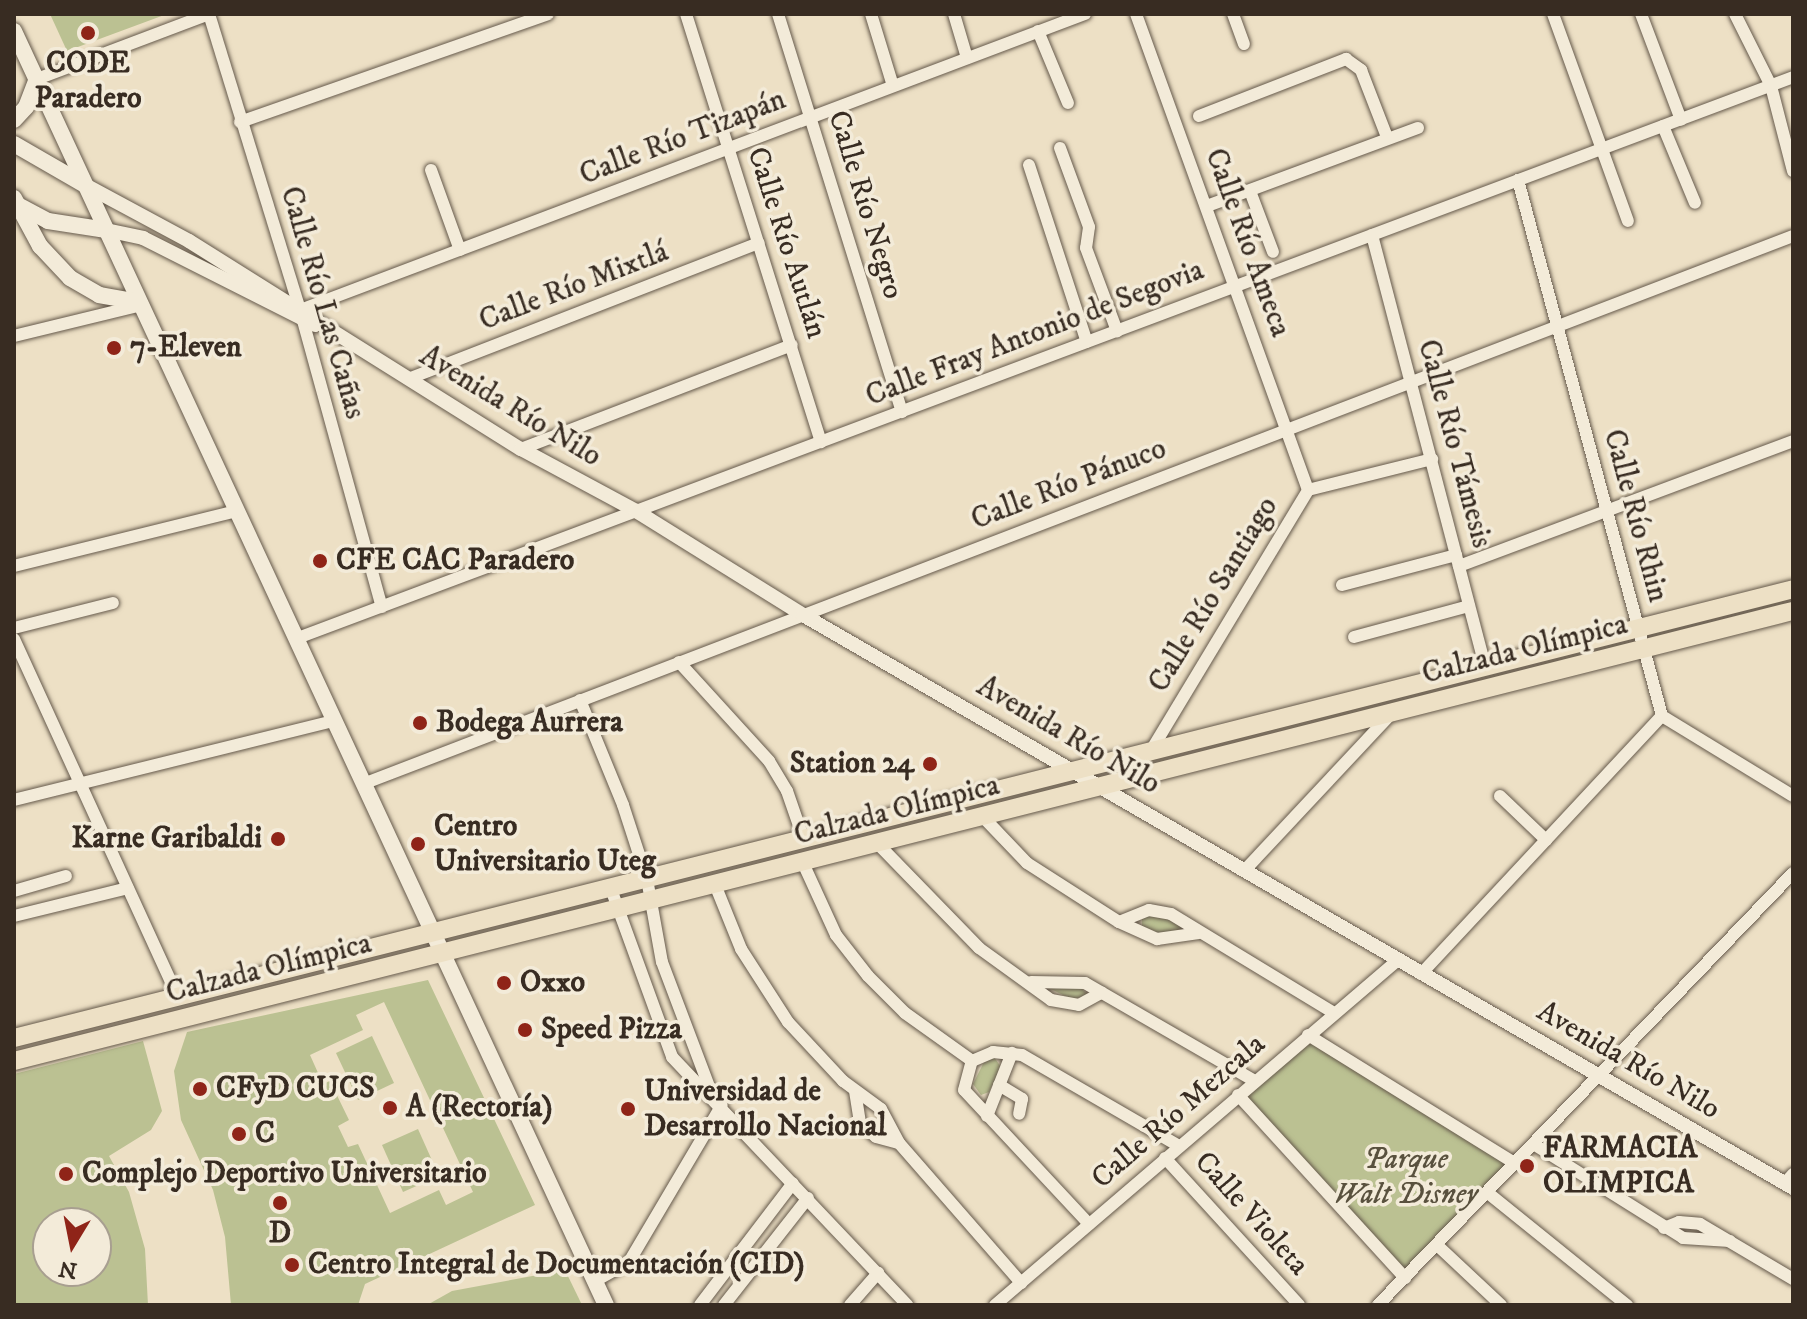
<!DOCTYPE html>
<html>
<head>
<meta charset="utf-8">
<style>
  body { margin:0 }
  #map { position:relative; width:1807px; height:1319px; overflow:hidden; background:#ede0c5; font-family:"IM FELL DW Pica",serif }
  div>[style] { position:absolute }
  .green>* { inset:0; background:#bbc192 }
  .roads { filter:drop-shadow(0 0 2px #65594b) drop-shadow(0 0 2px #65594b) }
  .minor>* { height:12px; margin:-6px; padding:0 6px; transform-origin:6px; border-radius:6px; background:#f3ebd9 }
  .tertiary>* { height:14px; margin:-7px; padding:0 7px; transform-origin:7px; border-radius:7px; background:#f3ebd9 }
  .secondary>* { height:16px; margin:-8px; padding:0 8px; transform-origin:8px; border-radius:8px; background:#f3ebd9 }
  .primary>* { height:18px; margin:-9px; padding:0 9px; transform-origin:9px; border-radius:9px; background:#ede0c5 }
  .dots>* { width:22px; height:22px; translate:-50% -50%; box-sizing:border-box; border:4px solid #f3ebd9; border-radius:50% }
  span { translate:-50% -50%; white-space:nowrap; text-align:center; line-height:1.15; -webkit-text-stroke:7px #f3ebd9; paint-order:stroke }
  .poi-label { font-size:30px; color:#382c22; font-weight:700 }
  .left { translate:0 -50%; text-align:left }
  .right { translate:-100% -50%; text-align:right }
  .street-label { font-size:30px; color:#382c22 }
  .park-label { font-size:30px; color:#59513e; font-style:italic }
  .frame { position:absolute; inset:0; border:16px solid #382c22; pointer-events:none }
  .north { position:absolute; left:32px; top:1207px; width:80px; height:80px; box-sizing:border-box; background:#f3ebd9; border:2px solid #a89f90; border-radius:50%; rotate:190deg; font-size:22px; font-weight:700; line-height:32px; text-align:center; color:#382c22 }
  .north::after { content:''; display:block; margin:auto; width:28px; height:36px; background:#8f2418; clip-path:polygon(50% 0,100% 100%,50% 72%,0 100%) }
</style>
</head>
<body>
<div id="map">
  <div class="green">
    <div style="clip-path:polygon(50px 14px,167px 14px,67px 51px)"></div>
    <div style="clip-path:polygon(1156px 910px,1184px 927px,1182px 930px,1161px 934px,1142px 926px,1142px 918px)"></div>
    <div style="clip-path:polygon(evenodd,428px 980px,535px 1205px,365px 1284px,358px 1305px,231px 1305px,225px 1237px,213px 1190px,181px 1120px,174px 1071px,187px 1032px,428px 980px,384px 1002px,473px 1192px,446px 1205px,439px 1190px,390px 1213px,358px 1144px,348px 1147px,338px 1126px,349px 1120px,330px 1081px,323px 1084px,310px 1055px,363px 1030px,356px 1015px,384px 1002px)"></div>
    <div style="clip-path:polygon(1045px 986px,1079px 986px,1087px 994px,1073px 1000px)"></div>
    <div style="clip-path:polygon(1308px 1035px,1516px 1164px,1405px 1278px,1238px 1095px)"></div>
    <div style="clip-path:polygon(372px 1036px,394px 1083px,358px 1100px,336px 1053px)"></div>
    <div style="clip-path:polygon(evenodd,143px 1041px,162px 1111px,151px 1130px,109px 1156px,129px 1192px,145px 1249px,148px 1305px,14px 1305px,14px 1074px,143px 1041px,96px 1223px,96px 1271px,48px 1271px,48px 1223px,96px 1223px)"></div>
    <div style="clip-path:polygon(994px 1057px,1001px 1067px,989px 1092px,981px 1095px,973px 1084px,985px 1060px)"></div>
    <div style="clip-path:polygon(418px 1129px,439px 1176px,403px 1192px,382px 1145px)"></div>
    <div style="clip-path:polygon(565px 1270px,582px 1305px,427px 1305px,452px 1291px)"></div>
  </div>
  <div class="roads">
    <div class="minor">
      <div style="left:209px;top:14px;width:310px;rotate:72.9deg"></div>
      <div style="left:300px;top:310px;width:308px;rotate:74.6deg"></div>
      <div style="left:686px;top:14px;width:449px;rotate:72.5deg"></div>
      <div style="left:778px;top:14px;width:417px;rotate:72.7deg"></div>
      <div style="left:871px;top:14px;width:75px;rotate:73deg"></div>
      <div style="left:954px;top:14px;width:46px;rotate:73.5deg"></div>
      <div style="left:1136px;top:14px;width:506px;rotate:70.13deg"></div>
      <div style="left:1233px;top:14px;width:32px;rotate:70deg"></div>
      <div style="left:1553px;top:14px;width:220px;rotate:70.1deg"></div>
      <div style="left:1641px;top:14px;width:113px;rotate:69.3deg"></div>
      <div style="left:1735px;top:14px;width:80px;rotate:63.4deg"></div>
      <div style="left:1771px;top:86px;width:88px;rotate:75.5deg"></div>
      <div style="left:1038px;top:31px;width:78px;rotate:67.4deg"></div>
      <div style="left:37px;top:79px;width:184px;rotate:-20.7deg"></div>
      <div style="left:1199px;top:116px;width:158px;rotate:-21.2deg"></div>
      <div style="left:1346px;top:59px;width:19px;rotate:36deg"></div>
      <div style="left:1361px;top:70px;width:72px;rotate:68.8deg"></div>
      <div style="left:240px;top:122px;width:326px;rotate:-19.3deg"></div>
      <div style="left:1663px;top:126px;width:83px;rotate:67.4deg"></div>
      <div style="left:1060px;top:148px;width:84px;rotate:69.8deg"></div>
      <div style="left:1089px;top:227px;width:21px;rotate:98deg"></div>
      <div style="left:1086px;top:248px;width:89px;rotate:69.5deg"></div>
      <div style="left:1029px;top:165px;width:186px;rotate:71.9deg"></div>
      <div style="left:431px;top:170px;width:85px;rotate:70.1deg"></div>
      <div style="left:1518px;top:180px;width:555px;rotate:74.96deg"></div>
      <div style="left:1662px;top:716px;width:153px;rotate:31.4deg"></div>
      <div style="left:1250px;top:191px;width:65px;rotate:69.3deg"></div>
      <div style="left:1207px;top:206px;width:225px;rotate:-20.3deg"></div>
      <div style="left:1372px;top:235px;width:445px;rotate:75.3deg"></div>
      <div style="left:300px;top:310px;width:839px;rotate:-20.66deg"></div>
      <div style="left:14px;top:336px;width:131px;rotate:-13.7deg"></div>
      <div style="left:408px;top:379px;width:376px;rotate:-21.2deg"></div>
      <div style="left:521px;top:449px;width:290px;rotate:-21deg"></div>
      <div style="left:14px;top:566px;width:230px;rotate:-13.9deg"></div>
      <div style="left:1459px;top:566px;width:357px;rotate:-20.5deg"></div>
      <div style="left:1342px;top:585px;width:118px;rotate:-14.7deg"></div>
      <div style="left:14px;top:628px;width:102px;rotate:-14.2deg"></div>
      <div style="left:1354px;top:637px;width:119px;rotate:-15.1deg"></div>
      <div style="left:14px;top:639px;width:394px;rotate:65.4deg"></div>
      <div style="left:295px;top:639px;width:1600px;rotate:-20.56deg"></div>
      <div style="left:679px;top:662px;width:134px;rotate:47.7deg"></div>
      <div style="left:769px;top:761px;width:35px;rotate:59deg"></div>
      <div style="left:787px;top:791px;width:52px;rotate:70.9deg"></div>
      <div style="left:580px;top:700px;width:113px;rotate:67.7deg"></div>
      <div style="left:623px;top:805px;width:78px;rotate:72deg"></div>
      <div style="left:647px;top:879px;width:84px;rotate:79.8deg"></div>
      <div style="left:662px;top:962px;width:141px;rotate:69.3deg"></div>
      <div style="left:1149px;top:754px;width:308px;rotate:-58.9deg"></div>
      <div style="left:1308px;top:490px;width:128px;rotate:-14deg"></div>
      <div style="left:363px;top:784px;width:1531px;rotate:-20.97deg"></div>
      <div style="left:1500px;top:796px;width:64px;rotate:43.7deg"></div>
      <div style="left:14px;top:800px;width:330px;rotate:-13.9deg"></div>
      <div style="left:985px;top:819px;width:61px;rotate:46.3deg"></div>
      <div style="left:1027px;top:863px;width:109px;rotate:32.7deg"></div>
      <div style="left:1119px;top:922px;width:42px;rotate:24.1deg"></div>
      <div style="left:1157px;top:939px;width:42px;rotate:-8.1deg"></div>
      <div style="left:878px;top:844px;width:145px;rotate:45.8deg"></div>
      <div style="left:979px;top:948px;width:89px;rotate:35.8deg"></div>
      <div style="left:1051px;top:1000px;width:28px;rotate:10deg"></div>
      <div style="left:1079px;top:1005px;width:26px;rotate:-29deg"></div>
      <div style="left:803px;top:863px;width:79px;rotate:65.4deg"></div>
      <div style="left:836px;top:935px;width:52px;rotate:52deg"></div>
      <div style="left:868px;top:976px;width:52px;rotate:45deg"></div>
      <div style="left:905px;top:1013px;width:82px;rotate:35.6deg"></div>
      <div style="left:1244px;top:871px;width:214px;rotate:-46.9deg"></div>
      <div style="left:716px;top:887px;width:67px;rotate:68deg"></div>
      <div style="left:741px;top:949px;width:87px;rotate:57.2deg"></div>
      <div style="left:788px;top:1022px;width:81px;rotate:47deg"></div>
      <div style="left:843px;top:1081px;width:47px;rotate:36.4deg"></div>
      <div style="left:881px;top:1109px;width:38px;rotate:62deg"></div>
      <div style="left:899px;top:1143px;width:186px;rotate:48.9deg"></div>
      <div style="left:611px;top:889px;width:179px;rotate:70deg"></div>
      <div style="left:672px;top:1057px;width:342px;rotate:46.5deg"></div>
      <div style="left:14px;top:891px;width:54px;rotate:-16.1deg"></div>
      <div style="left:14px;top:916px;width:117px;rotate:-13.8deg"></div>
      <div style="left:1119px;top:922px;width:32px;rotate:-22deg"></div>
      <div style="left:1149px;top:910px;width:22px;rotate:10deg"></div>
      <div style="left:1171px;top:914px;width:191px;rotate:31.3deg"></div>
      <div style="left:1421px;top:974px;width:353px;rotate:-47deg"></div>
      <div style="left:1031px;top:982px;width:54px;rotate:1.1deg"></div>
      <div style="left:1085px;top:983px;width:196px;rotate:30deg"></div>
      <div style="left:1308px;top:1035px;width:245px;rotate:31.8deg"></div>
      <div style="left:999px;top:1085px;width:27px;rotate:31deg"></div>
      <div style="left:1022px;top:1099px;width:15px;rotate:101deg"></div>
      <div style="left:855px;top:1091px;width:32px;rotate:81deg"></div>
      <div style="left:860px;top:1123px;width:21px;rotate:41deg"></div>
      <div style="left:876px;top:1137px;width:24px;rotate:15deg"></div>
      <div style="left:1238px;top:1095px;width:248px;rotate:47.6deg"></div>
      <div style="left:987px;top:1116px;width:68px;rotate:-68.4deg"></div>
      <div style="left:1535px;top:1145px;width:175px;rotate:32.1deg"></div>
      <div style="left:1683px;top:1238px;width:47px;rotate:3.7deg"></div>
      <div style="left:1165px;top:1158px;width:199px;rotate:47.6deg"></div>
      <div style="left:1785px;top:1183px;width:12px;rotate:-48deg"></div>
      <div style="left:1488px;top:1193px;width:179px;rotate:38.9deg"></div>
      <div style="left:1089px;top:1224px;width:183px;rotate:-133deg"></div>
      <div style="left:964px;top:1090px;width:30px;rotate:-75deg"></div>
      <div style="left:972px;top:1061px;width:23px;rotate:-23deg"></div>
      <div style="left:993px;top:1052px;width:29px;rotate:6deg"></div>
      <div style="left:1022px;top:1055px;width:181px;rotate:30.1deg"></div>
      <div style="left:1664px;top:1228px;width:16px;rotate:-22deg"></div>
      <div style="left:1679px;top:1222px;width:21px;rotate:5deg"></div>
      <div style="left:1700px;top:1224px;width:108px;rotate:30.6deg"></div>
      <div style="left:1437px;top:1245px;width:88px;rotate:43.2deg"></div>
      <div style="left:595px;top:1281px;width:39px;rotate:-29deg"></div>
      <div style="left:629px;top:1262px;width:182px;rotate:-59.4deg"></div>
      <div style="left:700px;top:1305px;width:153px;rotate:-52.7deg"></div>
      <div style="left:724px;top:1305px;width:136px;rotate:-51.9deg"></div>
      <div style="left:850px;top:1305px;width:43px;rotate:-48.8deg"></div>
      <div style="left:995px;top:1305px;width:531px;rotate:-40.57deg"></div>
      <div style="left:1378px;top:1305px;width:599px;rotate:-46.15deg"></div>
    </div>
    <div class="tertiary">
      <div style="left:85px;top:185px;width:118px;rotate:28.3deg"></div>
      <div style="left:189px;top:241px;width:392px;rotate:32.1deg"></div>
      <div style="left:521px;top:449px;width:131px;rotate:28.3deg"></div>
      <div style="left:636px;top:511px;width:197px;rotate:31.9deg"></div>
      <div style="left:803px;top:615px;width:1144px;rotate:30.06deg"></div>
      <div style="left:106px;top:230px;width:38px;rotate:12deg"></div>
      <div style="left:143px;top:238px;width:193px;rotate:26.8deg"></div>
    </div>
    <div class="secondary">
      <div style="left:14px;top:31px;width:1405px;rotate:65.08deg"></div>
      <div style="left:14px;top:120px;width:18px;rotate:-47deg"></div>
      <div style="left:26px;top:107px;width:30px;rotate:-69deg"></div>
      <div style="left:14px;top:144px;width:82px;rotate:30deg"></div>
      <div style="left:14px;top:198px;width:55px;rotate:61.6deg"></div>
      <div style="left:40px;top:246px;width:44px;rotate:46.8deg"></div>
      <div style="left:70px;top:278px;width:34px;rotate:30deg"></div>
      <div style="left:99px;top:295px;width:41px;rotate:9.9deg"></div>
      <div style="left:18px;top:205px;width:34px;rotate:28deg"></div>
      <div style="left:48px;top:221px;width:59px;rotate:8.8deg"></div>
    </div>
    <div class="primary">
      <div style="left:14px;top:1038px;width:1835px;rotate:-14.16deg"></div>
      <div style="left:14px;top:1061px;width:1835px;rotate:-14.2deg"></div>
    </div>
  </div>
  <div class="dots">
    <div style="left:88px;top:33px;background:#8f2418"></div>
    <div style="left:114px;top:348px;background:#8f2418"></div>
    <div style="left:320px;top:561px;background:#8f2418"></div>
    <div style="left:420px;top:723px;background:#8f2418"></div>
    <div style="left:930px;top:764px;background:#8f2418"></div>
    <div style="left:278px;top:839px;background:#8f2418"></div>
    <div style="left:418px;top:844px;background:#8f2418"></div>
    <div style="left:504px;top:983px;background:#8f2418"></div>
    <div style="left:525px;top:1030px;background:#8f2418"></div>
    <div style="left:200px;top:1089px;background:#8f2418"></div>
    <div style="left:390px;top:1108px;background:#8f2418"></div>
    <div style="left:628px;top:1109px;background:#8f2418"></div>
    <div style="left:239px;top:1134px;background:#8f2418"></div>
    <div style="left:1527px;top:1166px;background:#8f2418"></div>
    <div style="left:66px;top:1174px;background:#8f2418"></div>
    <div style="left:280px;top:1203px;background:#8f2418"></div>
    <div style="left:292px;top:1265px;background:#8f2418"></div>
  </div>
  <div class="poi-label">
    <span style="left:88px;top:81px">CODE<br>Paradero</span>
    <span class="left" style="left:130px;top:348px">7-Eleven</span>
    <span class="left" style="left:336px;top:561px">CFE CAC Paradero</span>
    <span class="left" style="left:436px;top:723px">Bodega Aurrera</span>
    <span class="right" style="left:914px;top:764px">Station 24</span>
    <span class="left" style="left:434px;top:844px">Centro<br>Universitario Uteg</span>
    <span class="right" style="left:262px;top:839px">Karne Garibaldi</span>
    <span class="left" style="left:520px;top:983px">Oxxo</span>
    <span class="left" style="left:541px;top:1030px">Speed Pizza</span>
    <span class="left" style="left:216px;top:1089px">CFyD CUCS</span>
    <span class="left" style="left:644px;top:1109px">Universidad de<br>Desarrollo Nacional</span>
    <span class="left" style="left:406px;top:1108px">A (Rectoría)</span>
    <span class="left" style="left:255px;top:1134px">C</span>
    <span class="left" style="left:1543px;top:1166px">FARMACIA<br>OLIMPICA</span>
    <span class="left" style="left:82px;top:1174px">Complejo Deportivo Universitario</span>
    <span style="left:280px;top:1234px">D</span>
    <span class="left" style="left:308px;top:1265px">Centro Integral de Documentación (CID)</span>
  </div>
  <div class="street-label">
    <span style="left:683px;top:138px;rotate:-21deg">Calle Río Tizapán</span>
    <span style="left:865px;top:205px;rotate:73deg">Calle Río Negro</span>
    <span style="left:786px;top:243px;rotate:72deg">Calle Río Autlán</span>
    <span style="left:1247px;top:243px;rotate:70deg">Calle Río Ameca</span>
    <span style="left:574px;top:287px;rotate:-21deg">Calle Río Mixtlá</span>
    <span style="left:322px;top:303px;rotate:74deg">Calle Río Las Cañas</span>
    <span style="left:1035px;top:334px;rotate:-21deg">Calle Fray Antonio de Segovia</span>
    <span style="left:510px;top:407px;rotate:31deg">Avenida Río Nilo</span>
    <span style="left:1454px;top:444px;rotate:75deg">Calle Río Támesis</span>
    <span style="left:1069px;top:485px;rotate:-21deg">Calle Río Pánuco</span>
    <span style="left:1635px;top:516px;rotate:75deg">Calle Río Rhin</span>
    <span style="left:1214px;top:595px;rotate:-59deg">Calle Río Santiago</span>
    <span style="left:1525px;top:650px;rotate:-14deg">Calzada Olímpica</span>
    <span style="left:1068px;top:736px;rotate:30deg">Avenida Río Nilo</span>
    <span style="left:897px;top:811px;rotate:-14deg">Calzada Olímpica</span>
    <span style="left:269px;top:969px;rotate:-14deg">Calzada Olímpica</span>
    <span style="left:1628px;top:1061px;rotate:30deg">Avenida Río Nilo</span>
    <span style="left:1179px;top:1112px;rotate:-41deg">Calle Río Mezcala</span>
    <span style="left:1251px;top:1214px;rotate:48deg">Calle Violeta</span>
  </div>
  <div class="park-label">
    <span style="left:1406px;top:1177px">Parque<br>Walt Disney</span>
  </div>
  <div class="frame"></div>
  <div class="north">N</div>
</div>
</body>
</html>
